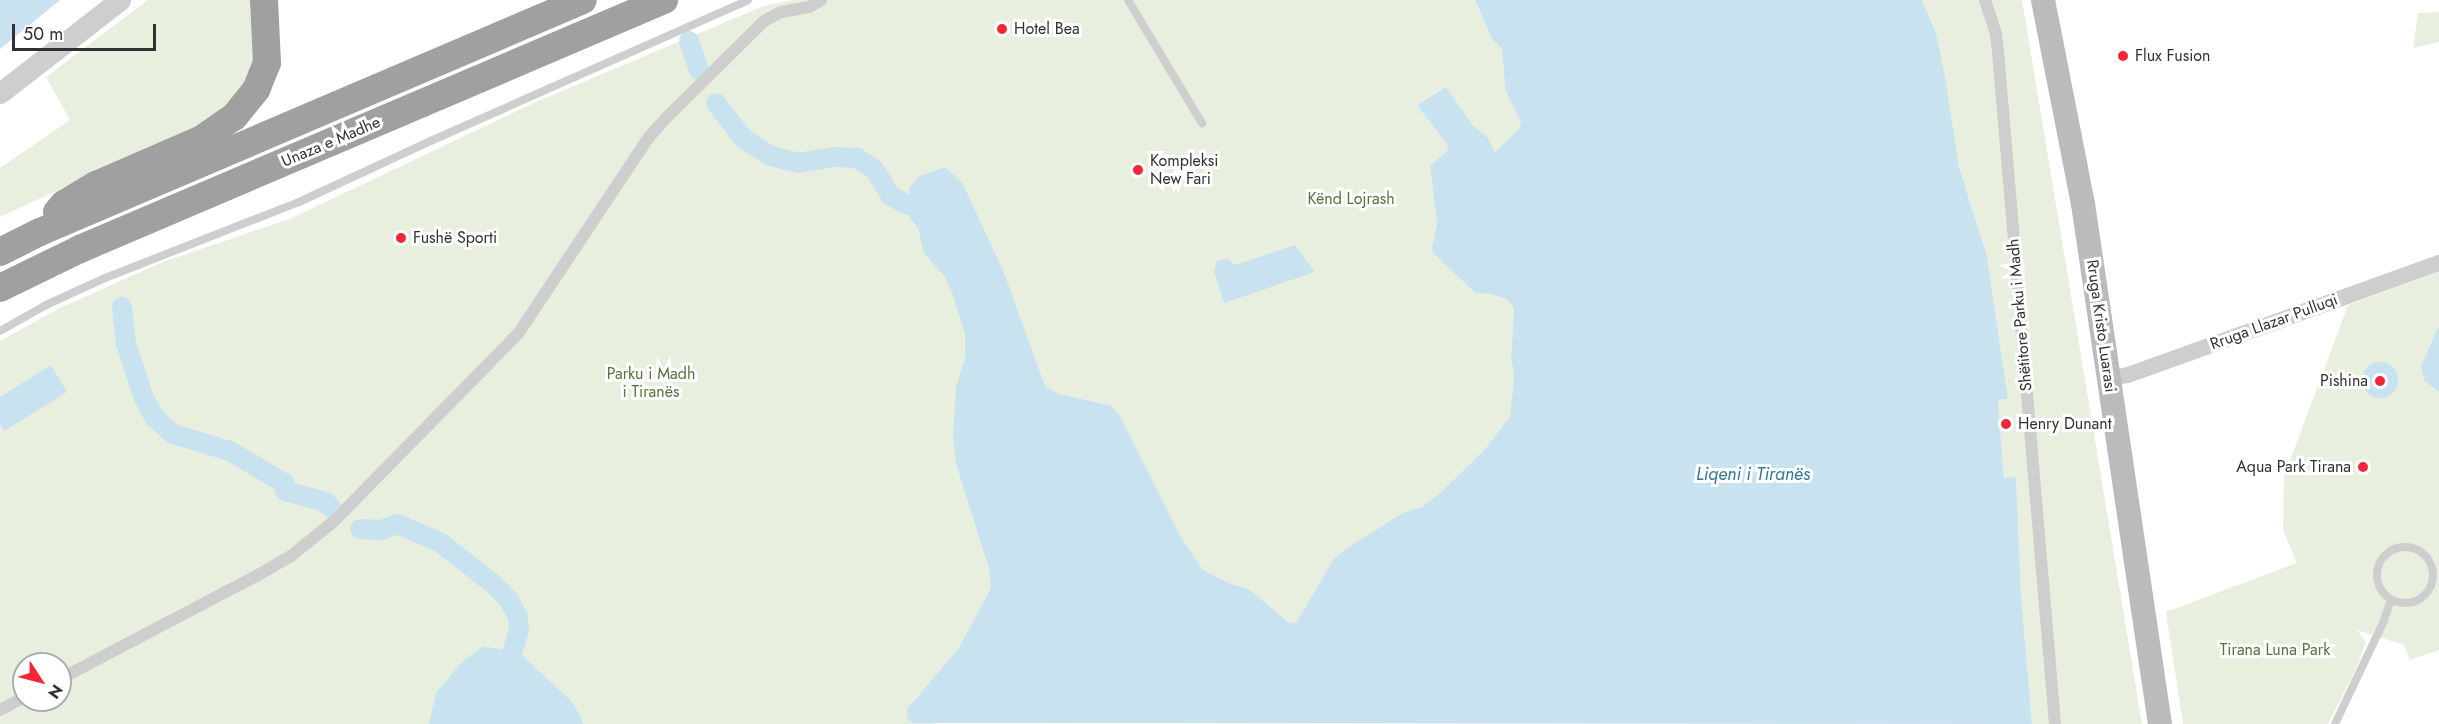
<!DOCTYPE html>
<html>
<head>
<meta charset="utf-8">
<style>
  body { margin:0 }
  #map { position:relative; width:2439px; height:724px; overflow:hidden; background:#fff; font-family:Jost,sans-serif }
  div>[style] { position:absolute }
  .green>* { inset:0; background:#e8efde }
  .water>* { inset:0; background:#c9e2f0 }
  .round { border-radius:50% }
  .canal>* { height:20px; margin:-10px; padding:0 10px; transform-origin:10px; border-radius:10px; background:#c9e2f0 }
  .service>* { height:8px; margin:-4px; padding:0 4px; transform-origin:4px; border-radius:4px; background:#cecece }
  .service>.ring { margin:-4px; padding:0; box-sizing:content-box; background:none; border:8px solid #cecece; border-radius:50% }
  .pedestrian>* { height:12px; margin:-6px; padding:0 6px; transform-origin:6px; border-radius:6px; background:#cecece }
  .minor>* { height:16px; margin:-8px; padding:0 8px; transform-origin:8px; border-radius:8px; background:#cecece }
  .tertiary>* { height:21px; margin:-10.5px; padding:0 10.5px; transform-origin:10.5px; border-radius:10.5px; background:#cecece }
  .secondary>* { height:24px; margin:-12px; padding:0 12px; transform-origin:12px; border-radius:12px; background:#bbb }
  .trunk>* { height:28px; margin:-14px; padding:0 14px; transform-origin:14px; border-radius:14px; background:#a0a0a0 }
  .dots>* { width:16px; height:16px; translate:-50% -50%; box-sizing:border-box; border:3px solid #fff; border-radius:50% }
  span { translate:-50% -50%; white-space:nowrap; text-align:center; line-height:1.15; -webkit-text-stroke:6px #fff; paint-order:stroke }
  .poi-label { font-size:16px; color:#313131 }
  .left { translate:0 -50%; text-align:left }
  .right { translate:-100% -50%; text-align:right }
  .street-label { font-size:16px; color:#313131 }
  .park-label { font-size:16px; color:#557339 }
  .water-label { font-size:18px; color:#35769d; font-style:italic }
  .north { position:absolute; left:12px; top:652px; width:60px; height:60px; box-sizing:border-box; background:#fff; border:2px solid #adadad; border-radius:50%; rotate:126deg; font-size:16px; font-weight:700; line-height:24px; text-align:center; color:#313131 }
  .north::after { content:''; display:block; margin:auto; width:21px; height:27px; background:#f72537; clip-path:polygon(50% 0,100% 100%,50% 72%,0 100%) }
  .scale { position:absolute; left:12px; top:24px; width:144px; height:27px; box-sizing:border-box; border:3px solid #313131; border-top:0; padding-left:8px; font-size:18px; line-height:21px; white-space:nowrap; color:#313131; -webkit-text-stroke:4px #fff; paint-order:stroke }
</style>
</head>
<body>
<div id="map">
  <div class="green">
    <div style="clip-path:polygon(148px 0,260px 0,262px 64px,214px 118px,0 217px,0 168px,70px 120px,46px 77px)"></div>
    <div style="clip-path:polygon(evenodd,792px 0,1475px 0,1492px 39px,1502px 49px,1505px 89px,1521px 123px,1518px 130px,1495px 152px,1489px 139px,1473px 125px,1446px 87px,1417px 105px,1448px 146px,1446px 152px,1430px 166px,1437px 224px,1431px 251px,1475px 293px,1492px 294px,1507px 300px,1514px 308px,1511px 357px,1514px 376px,1510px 416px,1487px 447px,1441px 492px,1422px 507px,1404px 512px,1347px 548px,1324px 575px,1296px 623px,1288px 622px,1249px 589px,1231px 584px,1203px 570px,1182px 539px,1121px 418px,1112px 406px,1056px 393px,1045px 386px,956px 464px,989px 569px,991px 588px,958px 649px,934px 681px,913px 700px,912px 723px,929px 721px,937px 724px,0 724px,0 341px,62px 307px,163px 262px,292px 218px,538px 101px,764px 6px,792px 0,24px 664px,60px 664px,60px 700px,24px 700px,24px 664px)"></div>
    <div style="clip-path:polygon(1922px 0,2022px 0,2142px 724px,2032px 724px,2021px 594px,2016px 478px,2004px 478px,1998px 400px,2008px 399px,1987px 256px,1959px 167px,1936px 33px)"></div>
    <div style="clip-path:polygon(2439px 12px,2439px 42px,2413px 48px,2418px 13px)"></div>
    <div style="clip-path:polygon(2439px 272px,2439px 650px,2410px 660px,2404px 645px,2357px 630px,2366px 642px,2356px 669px,2328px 724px,2183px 724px,2166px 612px,2297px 563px,2283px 530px,2284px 477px,2348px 305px)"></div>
  </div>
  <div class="water">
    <div style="clip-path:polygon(0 0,60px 0,0 49px)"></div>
    <div style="clip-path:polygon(1475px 0,1922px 0,1936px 33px,1945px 77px,1959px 167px,1987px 256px,2008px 399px,1998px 400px,2004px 478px,2016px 477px,2021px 594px,2032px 724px,912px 723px,907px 718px,907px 709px,958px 649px,991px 588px,989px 569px,956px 464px,953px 439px,956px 388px,965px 358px,965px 334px,952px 292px,945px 277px,924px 253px,918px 228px,909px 217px,910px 187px,920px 176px,945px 167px,963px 184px,1004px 273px,1045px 386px,1056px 393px,1112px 406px,1121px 418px,1182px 539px,1203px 570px,1231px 584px,1249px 589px,1288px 622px,1296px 623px,1333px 560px,1347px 548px,1404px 512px,1422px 507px,1441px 492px,1487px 447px,1510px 416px,1514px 376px,1511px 357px,1514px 308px,1507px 300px,1492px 294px,1475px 293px,1431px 251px,1437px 224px,1430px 166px,1446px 152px,1448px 146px,1417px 105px,1446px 87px,1473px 125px,1489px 139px,1495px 152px,1518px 130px,1521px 123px,1505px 89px,1502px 49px,1492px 39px)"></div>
    <div style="clip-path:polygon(1295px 245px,1315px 272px,1224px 303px,1214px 271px,1217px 261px,1227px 259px,1235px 265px)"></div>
    <div style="clip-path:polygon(2439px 326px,2439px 392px,2424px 380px,2421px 366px)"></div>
    <div class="round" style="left:2362px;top:362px;width:36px;height:36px"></div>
    <div style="clip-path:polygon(51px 365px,67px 392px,4px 431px,0 424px,0 397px)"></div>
    <div style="clip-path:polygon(482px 647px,495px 648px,523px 656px,573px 703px,584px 724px,429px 724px,436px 693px,462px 662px)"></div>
  </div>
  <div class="canal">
    <div style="left:689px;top:41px;width:31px;rotate:71deg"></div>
    <div style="left:716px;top:103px;width:44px;rotate:52.4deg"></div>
    <div style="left:743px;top:138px;width:33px;rotate:33deg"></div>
    <div style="left:771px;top:156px;width:29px;rotate:14deg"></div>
    <div style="left:799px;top:163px;width:35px;rotate:-10deg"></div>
    <div style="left:833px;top:157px;width:24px;rotate:2deg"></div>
    <div style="left:857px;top:158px;width:20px;rotate:33deg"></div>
    <div style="left:874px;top:169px;width:32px;rotate:58deg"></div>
    <div style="left:891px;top:196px;width:20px;rotate:27deg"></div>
    <div style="left:122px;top:307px;width:36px;rotate:84deg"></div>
    <div style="left:126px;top:343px;width:56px;rotate:72.2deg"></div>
    <div style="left:143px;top:396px;width:24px;rotate:62deg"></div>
    <div style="left:154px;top:417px;width:25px;rotate:42deg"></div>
    <div style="left:173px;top:434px;width:59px;rotate:16.6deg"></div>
    <div style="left:230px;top:451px;width:63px;rotate:30.7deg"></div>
    <div style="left:284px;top:483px;width:8px;rotate:83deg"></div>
    <div style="left:285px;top:491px;width:42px;rotate:15deg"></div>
    <div style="left:326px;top:502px;width:9px;rotate:49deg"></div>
    <div style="left:360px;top:529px;width:21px;rotate:3deg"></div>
    <div style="left:381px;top:530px;width:18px;rotate:-19deg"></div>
    <div style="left:398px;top:524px;width:47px;rotate:23.8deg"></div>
    <div style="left:441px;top:543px;width:63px;rotate:38deg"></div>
    <div style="left:491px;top:582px;width:25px;rotate:45deg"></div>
    <div style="left:509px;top:600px;width:19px;rotate:62deg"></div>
    <div style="left:518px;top:617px;width:13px;rotate:86deg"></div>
    <div style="left:519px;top:630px;width:24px;rotate:107deg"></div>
  </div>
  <div class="service">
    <div style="left:1128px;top:0;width:144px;rotate:59deg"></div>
    <div style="left:0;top:331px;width:53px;rotate:-29.5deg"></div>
    <div style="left:46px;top:305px;width:65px;rotate:-24.6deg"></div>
    <div style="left:105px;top:278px;width:208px;rotate:-21.4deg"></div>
    <div style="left:299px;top:202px;width:140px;rotate:-24.9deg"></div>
    <div style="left:426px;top:143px;width:352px;rotate:-23.9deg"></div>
    <div class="ring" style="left:2377px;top:547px;width:48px;height:48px"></div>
    <div style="left:2335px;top:724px;width:112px;rotate:-64.6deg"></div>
    <div style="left:2383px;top:623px;width:24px;rotate:-71deg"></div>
  </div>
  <div class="pedestrian">
    <div style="left:1985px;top:0;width:35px;rotate:72deg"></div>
    <div style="left:1996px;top:33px;width:19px;rotate:84deg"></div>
    <div style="left:1998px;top:52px;width:674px;rotate:85.15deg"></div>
    <div style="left:60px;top:679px;width:224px;rotate:-27.7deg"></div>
    <div style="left:258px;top:575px;width:38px;rotate:-30deg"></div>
    <div style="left:291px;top:556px;width:54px;rotate:-39deg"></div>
    <div style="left:333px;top:522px;width:264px;rotate:-45.5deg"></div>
    <div style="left:518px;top:334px;width:237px;rotate:-56.4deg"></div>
    <div style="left:649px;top:137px;width:24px;rotate:-48deg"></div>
    <div style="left:665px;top:119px;width:139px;rotate:-44.7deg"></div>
    <div style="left:764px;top:21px;width:19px;rotate:-28deg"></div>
    <div style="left:781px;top:12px;width:28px;rotate:-10deg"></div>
    <div style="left:809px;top:7px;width:14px;rotate:-30deg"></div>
    <div style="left:0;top:710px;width:27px;rotate:-28deg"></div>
  </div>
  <div class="minor">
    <div style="left:2107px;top:379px;width:21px;rotate:-11deg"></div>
    <div style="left:2128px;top:375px;width:331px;rotate:-19.8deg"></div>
  </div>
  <div class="tertiary">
    <div style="left:0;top:93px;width:152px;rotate:-37.8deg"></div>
  </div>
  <div class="secondary">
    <div style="left:2043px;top:0;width:208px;rotate:78.9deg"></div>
    <div style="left:2083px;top:204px;width:526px;rotate:81.58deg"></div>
  </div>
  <div class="trunk">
    <div style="left:57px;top:212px;width:11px;rotate:-49deg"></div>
    <div style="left:64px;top:204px;width:37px;rotate:-31deg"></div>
    <div style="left:96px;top:185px;width:116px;rotate:-23.5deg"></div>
    <div style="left:202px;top:139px;width:39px;rotate:-35deg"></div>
    <div style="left:234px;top:117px;width:35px;rotate:-51deg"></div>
    <div style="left:256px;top:90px;width:29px;rotate:-68deg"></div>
    <div style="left:267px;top:63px;width:63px;rotate:-92.7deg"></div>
    <div style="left:0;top:252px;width:45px;rotate:-26.6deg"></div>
    <div style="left:40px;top:232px;width:590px;rotate:-23.13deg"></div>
    <div style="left:0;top:288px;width:89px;rotate:-26deg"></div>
    <div style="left:80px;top:249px;width:635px;rotate:-23.09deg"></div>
  </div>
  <div class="dots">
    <div style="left:1002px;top:29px;background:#f72537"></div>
    <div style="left:2123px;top:56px;background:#f72537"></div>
    <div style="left:1138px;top:170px;background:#f72537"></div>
    <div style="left:401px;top:238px;background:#f72537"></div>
    <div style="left:2380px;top:381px;background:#f72537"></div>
    <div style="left:2006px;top:424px;background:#f72537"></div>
    <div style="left:2363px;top:467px;background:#f72537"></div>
  </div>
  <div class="poi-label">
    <span class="left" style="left:1014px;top:29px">Hotel Bea</span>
    <span class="left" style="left:2135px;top:56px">Flux Fusion</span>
    <span class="left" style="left:1150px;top:170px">Kompleksi<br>New Fari</span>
    <span class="left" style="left:413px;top:238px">Fushë Sporti</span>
    <span class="right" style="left:2368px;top:381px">Pishina</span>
    <span class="left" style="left:2018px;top:424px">Henry Dunant</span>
    <span class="right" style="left:2351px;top:467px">Aqua Park Tirana</span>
  </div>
  <div class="street-label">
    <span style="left:331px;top:142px;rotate:-23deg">Unaza e Madhe</span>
    <span style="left:2020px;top:315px;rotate:-95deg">Shëtitore Parku i Madh</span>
    <span style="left:2274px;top:322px;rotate:-20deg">Rruga Llazar Pulluqi</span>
    <span style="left:2101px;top:326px;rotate:82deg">Rruga Kristo Luarasi</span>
  </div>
  <div class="park-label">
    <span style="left:1351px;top:199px">Kënd Lojrash</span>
    <span style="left:651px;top:383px">Parku i Madh<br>i Tiranës</span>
    <span style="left:2275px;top:650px">Tirana Luna Park</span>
  </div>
  <div class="water-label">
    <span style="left:1753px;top:474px">Liqeni i Tiranës</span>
  </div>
  <div class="north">N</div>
  <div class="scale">50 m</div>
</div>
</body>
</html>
